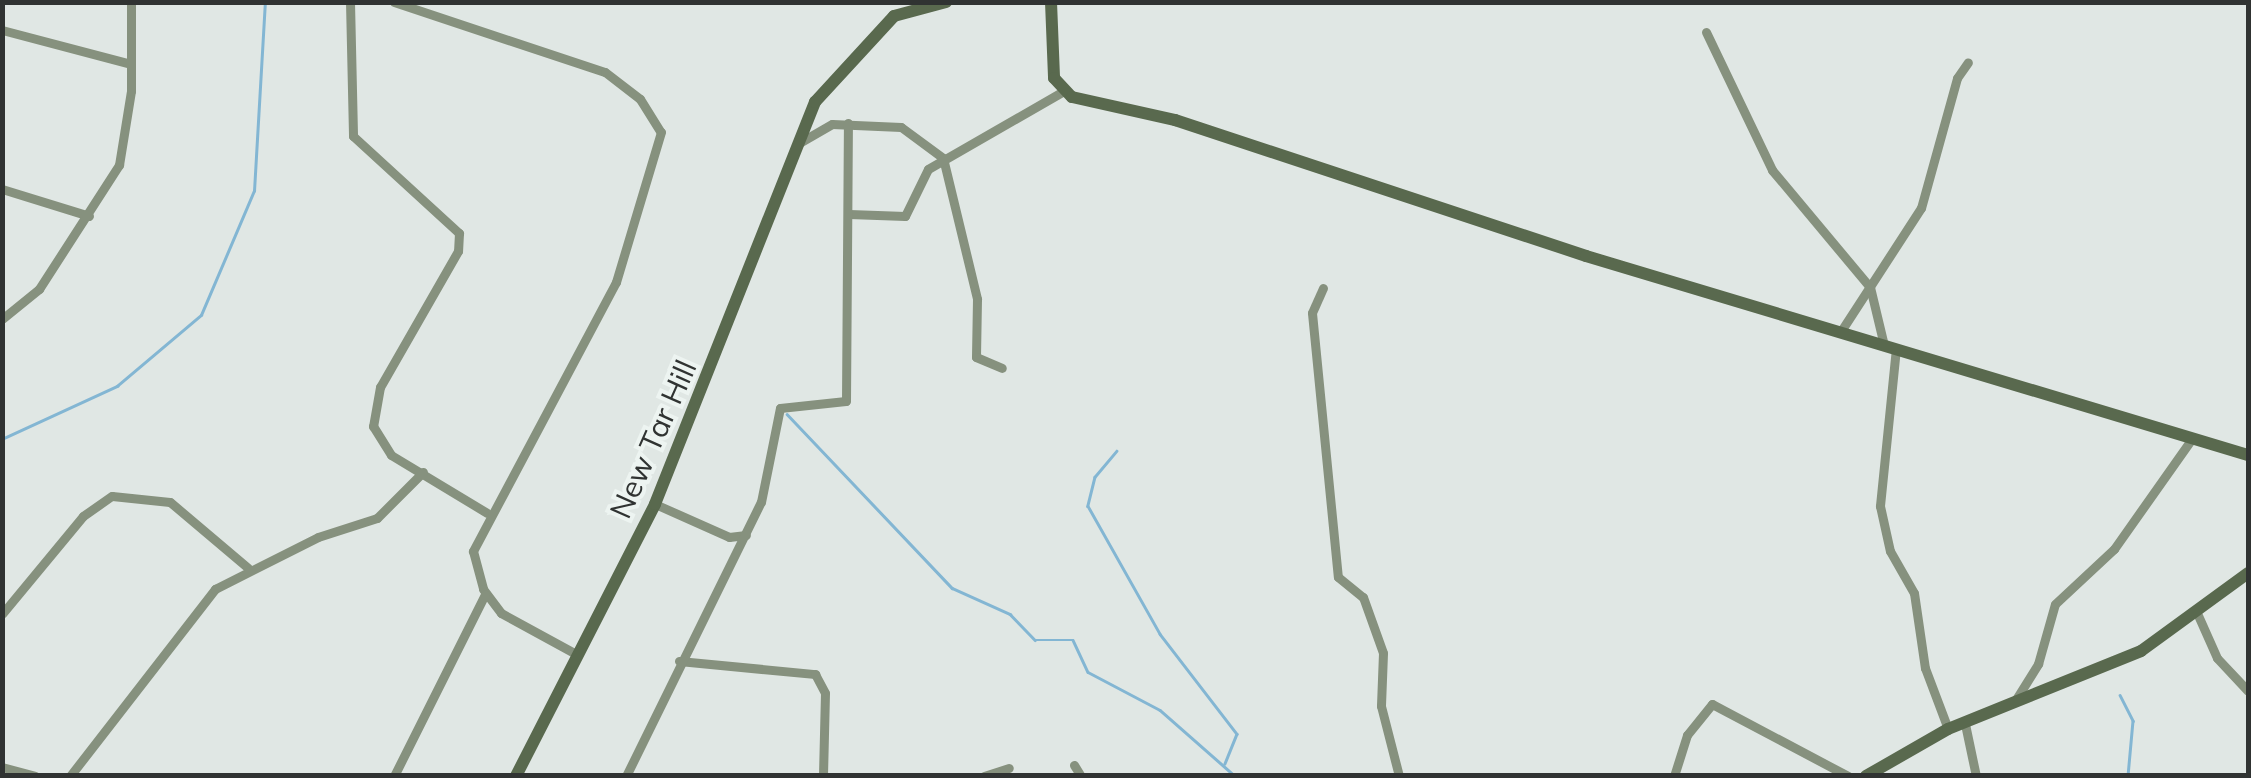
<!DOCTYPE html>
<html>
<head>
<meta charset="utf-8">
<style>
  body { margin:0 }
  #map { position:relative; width:2251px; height:778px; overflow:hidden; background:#e0e7e4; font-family:Mulish,sans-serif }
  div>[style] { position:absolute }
  .stream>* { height:2.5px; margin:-1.25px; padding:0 1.25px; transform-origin:1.25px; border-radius:1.25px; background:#83b6d3 }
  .street>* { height:9px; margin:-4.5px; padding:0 4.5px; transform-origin:4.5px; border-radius:4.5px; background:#86917e }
  .secondary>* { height:12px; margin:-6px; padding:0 6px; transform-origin:6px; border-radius:6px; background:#59694e }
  span { translate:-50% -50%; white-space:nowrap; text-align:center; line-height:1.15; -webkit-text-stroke:8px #edf4f1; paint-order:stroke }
  .street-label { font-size:30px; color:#303332 }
  .frame { position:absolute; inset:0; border:5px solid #303332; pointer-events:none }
</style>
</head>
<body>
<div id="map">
  <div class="stream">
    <div style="left:787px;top:414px;width:240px;rotate:46.5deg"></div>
    <div style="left:952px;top:588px;width:64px;rotate:24.1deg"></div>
    <div style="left:1010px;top:614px;width:36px;rotate:46deg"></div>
    <div style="left:1035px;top:640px;width:38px"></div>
    <div style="left:1073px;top:640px;width:35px;rotate:65deg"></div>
    <div style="left:1088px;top:672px;width:81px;rotate:27.8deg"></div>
    <div style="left:1160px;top:710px;width:100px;rotate:41.3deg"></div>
    <div style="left:2px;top:439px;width:127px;rotate:-24.7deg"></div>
    <div style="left:117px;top:386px;width:110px;rotate:-40.2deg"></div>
    <div style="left:201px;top:315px;width:135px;rotate:-66.9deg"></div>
    <div style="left:254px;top:191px;width:189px;rotate:-86.7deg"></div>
    <div style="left:1117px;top:451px;width:34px;rotate:130deg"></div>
    <div style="left:1095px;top:477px;width:30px;rotate:104deg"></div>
    <div style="left:1088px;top:506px;width:147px;rotate:60.6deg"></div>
    <div style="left:1160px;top:634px;width:126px;rotate:52.4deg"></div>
    <div style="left:1237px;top:734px;width:32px;rotate:112deg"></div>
    <div style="left:2120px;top:695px;width:29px;rotate:63deg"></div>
    <div style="left:2133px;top:721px;width:55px;rotate:95.2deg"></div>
  </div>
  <div class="street">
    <div style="left:350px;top:2px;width:134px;rotate:88.7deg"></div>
    <div style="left:353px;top:136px;width:144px;rotate:42.5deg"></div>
    <div style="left:459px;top:233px;width:18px;rotate:93deg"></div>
    <div style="left:458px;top:251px;width:157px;rotate:119.8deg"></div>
    <div style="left:380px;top:387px;width:40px;rotate:100deg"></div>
    <div style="left:373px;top:426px;width:34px;rotate:58deg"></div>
    <div style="left:391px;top:455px;width:112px;rotate:31.1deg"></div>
    <div style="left:394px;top:2px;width:222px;rotate:18.4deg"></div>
    <div style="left:605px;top:72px;width:44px;rotate:37.6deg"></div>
    <div style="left:640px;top:99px;width:39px;rotate:58deg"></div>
    <div style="left:661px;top:132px;width:157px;rotate:106.7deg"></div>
    <div style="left:616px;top:282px;width:305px;rotate:118deg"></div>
    <div style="left:473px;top:551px;width:39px;rotate:75deg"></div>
    <div style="left:483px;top:589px;width:30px;rotate:53deg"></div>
    <div style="left:501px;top:613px;width:85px;rotate:28.7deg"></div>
    <div style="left:2px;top:30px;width:133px;rotate:14.8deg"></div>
    <div style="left:1706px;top:32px;width:153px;rotate:64.4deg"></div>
    <div style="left:1772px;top:170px;width:153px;rotate:50.1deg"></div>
    <div style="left:1870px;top:287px;width:56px;rotate:76.5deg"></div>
    <div style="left:799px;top:143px;width:38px;rotate:-30deg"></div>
    <div style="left:832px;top:124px;width:69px;rotate:2.5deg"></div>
    <div style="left:901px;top:127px;width:52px;rotate:36.4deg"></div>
    <div style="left:943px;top:158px;width:145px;rotate:76.4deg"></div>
    <div style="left:977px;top:299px;width:58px;rotate:91deg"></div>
    <div style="left:976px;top:357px;width:28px;rotate:23deg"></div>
    <div style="left:2px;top:189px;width:91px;rotate:17.2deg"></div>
    <div style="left:849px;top:214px;width:56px;rotate:2deg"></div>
    <div style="left:905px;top:216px;width:52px;rotate:-63.9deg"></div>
    <div style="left:928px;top:169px;width:155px;rotate:-29.9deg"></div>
    <div style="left:1323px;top:288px;width:27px;rotate:114deg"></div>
    <div style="left:1312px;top:313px;width:265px;rotate:84.4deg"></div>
    <div style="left:1338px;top:577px;width:32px;rotate:39deg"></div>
    <div style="left:1363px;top:597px;width:59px;rotate:70.3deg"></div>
    <div style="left:1383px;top:653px;width:53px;rotate:92.2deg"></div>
    <div style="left:1381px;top:706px;width:72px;rotate:75.6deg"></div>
    <div style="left:2px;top:319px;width:48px;rotate:-39deg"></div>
    <div style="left:39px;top:289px;width:148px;rotate:-57.2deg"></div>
    <div style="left:119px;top:165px;width:75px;rotate:-80.8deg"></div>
    <div style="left:131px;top:91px;width:89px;rotate:-90deg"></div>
    <div style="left:1843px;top:328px;width:143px;rotate:-57deg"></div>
    <div style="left:1921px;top:208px;width:135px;rotate:-74.5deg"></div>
    <div style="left:1957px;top:78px;width:19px;rotate:-55deg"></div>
    <div style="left:1896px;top:348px;width:159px;rotate:95.8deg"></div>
    <div style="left:1880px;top:506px;width:46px;rotate:77.5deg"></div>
    <div style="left:1890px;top:551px;width:48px;rotate:60.3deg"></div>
    <div style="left:1914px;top:593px;width:76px;rotate:81.7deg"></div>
    <div style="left:1925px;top:668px;width:65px;rotate:69.3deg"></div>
    <div style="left:655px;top:504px;width:81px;rotate:24deg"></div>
    <div style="left:729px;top:537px;width:17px;rotate:-7deg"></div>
    <div style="left:2197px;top:613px;width:49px;rotate:66deg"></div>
    <div style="left:2217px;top:658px;width:45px;rotate:46.8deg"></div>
    <div style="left:2px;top:614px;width:127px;rotate:-50.4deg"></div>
    <div style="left:83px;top:516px;width:35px;rotate:-35deg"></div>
    <div style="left:112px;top:496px;width:58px;rotate:5.9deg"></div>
    <div style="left:170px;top:502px;width:102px;rotate:40.2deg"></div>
    <div style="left:679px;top:661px;width:137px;rotate:5.5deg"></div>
    <div style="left:815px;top:674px;width:21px;rotate:62deg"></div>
    <div style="left:825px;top:693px;width:83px;rotate:91.4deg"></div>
    <div style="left:2015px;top:701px;width:44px;rotate:-58.1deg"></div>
    <div style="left:2038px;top:664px;width:62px;rotate:-74.2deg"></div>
    <div style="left:2055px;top:604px;width:81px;rotate:-43deg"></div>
    <div style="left:2114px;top:549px;width:133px;rotate:-54.8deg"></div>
    <div style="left:1965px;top:724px;width:53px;rotate:78.1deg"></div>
    <div style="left:1074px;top:765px;width:13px;rotate:58deg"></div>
    <div style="left:2px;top:767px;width:34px;rotate:15deg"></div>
    <div style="left:70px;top:776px;width:237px;rotate:-52.2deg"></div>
    <div style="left:215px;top:589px;width:115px;rotate:-26.8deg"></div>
    <div style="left:318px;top:537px;width:62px;rotate:-17.9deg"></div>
    <div style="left:377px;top:518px;width:65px;rotate:-45deg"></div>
    <div style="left:394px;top:776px;width:203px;rotate:-63.4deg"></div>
    <div style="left:626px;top:776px;width:305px;rotate:-63.8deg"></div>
    <div style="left:761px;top:502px;width:96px;rotate:-78.6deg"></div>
    <div style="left:780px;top:408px;width:66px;rotate:-6.1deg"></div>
    <div style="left:846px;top:401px;width:278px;rotate:-89.6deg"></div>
    <div style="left:984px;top:776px;width:26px;rotate:-18deg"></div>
    <div style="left:1674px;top:776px;width:43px;rotate:-72.4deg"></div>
    <div style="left:1687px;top:735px;width:40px;rotate:-51deg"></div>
    <div style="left:1712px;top:704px;width:154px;rotate:27.9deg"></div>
  </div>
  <div class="secondary">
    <div style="left:1051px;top:2px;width:76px;rotate:87.7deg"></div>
    <div style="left:1054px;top:78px;width:26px;rotate:47deg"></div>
    <div style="left:1072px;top:97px;width:106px;rotate:12.6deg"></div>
    <div style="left:1175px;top:120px;width:433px;rotate:18.3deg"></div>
    <div style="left:1586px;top:256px;width:691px;rotate:16.73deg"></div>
    <div style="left:516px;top:776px;width:305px;rotate:-62.9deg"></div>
    <div style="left:655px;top:504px;width:433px;rotate:-68.3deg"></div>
    <div style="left:815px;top:102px;width:117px;rotate:-47.4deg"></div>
    <div style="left:894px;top:16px;width:54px;rotate:-15.1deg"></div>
    <div style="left:1866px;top:776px;width:95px;rotate:-29.8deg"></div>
    <div style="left:1948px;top:729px;width:208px;rotate:-22deg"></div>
    <div style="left:2141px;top:651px;width:132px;rotate:-36.1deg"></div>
  </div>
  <div class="street-label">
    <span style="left:653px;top:439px;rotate:-66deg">New Tar Hill</span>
  </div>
  <div class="frame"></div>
</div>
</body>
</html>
